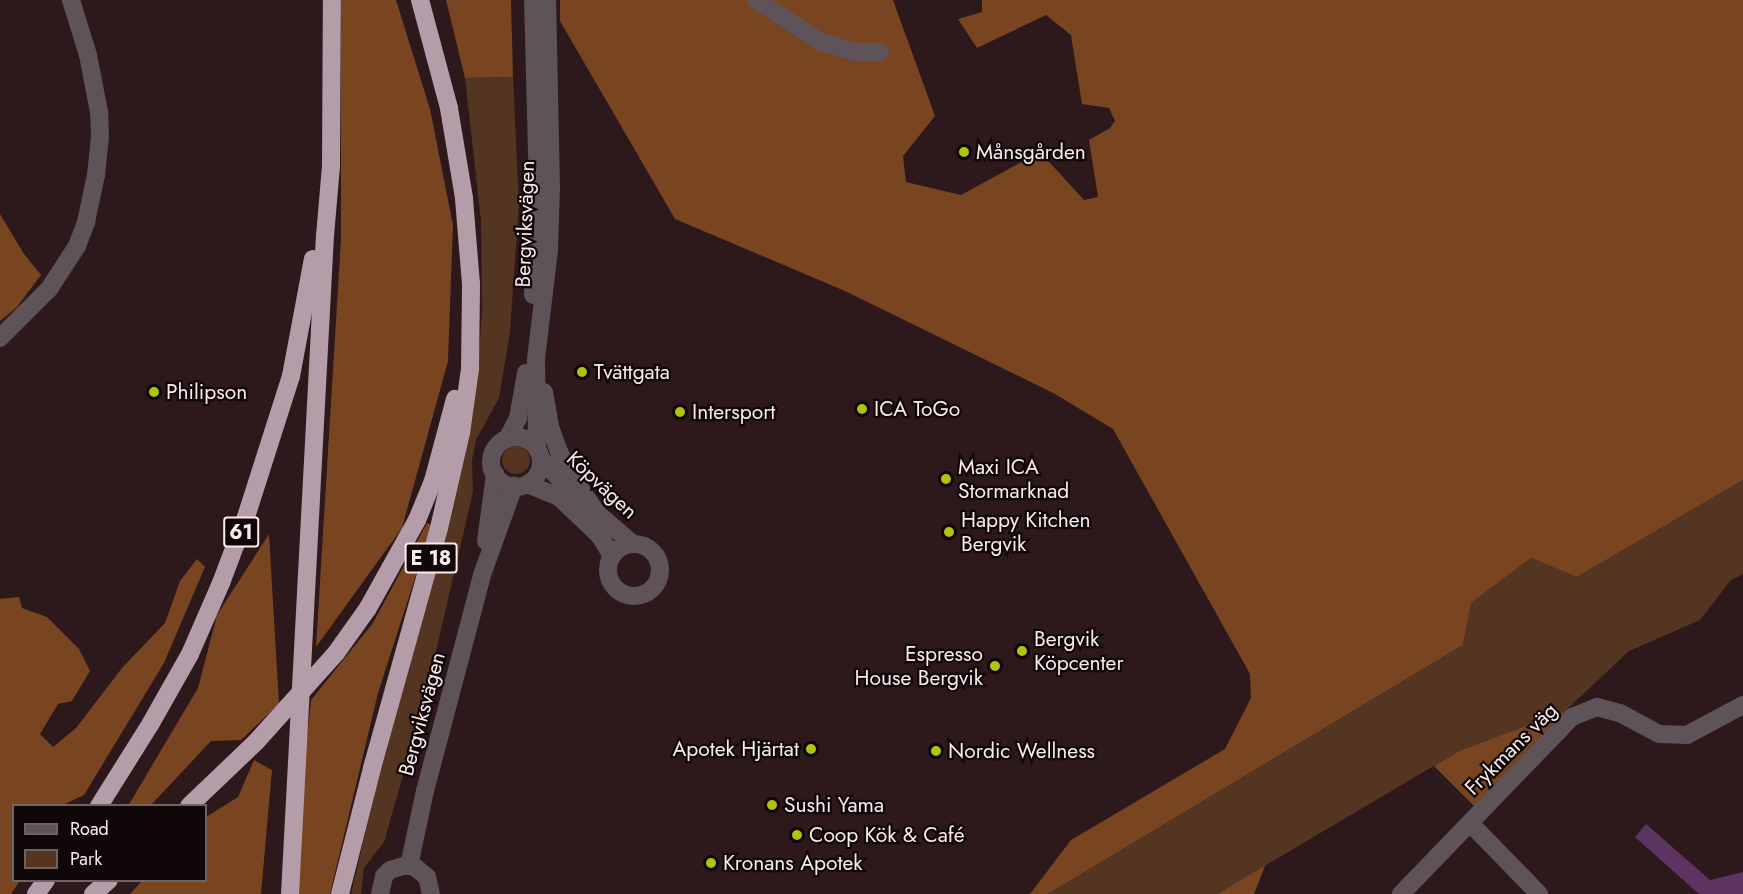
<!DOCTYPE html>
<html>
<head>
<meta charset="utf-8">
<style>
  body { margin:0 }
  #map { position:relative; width:1743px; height:894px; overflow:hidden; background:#2d181c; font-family:Jost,sans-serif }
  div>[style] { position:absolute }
  .green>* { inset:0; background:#543521 }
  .round { border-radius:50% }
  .forest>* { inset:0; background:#794420 }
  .water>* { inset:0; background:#5d3461 }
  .minor>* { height:18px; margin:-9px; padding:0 9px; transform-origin:9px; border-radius:9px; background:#5d5358 }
  .minor>.ring { margin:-9px; padding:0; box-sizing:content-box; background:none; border:18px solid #5d5358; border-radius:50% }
  .highway>* { height:18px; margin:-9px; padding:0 9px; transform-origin:9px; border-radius:9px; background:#b49ca8 }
  .highway-bridge>* { height:18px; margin:-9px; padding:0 9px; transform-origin:9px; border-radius:9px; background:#b49ca8 }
  .dots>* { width:16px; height:16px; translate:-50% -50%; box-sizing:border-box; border:3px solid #0f0708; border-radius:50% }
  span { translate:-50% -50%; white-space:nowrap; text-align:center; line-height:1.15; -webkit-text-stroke:4.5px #0f0708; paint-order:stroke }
  .shield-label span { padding:2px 4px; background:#0f0708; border:2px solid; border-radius:4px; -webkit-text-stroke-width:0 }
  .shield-label { font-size:20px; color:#faebed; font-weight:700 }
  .poi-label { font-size:21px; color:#faebed }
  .left { translate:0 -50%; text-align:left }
  .right { translate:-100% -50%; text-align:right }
  .street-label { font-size:21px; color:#faebed }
  .legend { position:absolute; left:12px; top:804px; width:195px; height:78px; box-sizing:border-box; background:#0f0708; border:2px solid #6d6264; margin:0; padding:8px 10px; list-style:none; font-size:18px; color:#faebed }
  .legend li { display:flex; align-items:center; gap:12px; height:30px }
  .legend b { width:30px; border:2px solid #6d6264 }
</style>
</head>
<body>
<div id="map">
  <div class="green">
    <div style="clip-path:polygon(513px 77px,519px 203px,510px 332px,499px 398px,476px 440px,472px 460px,473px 492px,425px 698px,384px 842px,364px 868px,361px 894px,351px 894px,383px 756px,407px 674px,478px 364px,482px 312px,481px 221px,465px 78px)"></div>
    <div class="round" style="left:502px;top:446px;width:28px;height:28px"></div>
    <div style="clip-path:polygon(1743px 480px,1743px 574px,1731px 580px,1700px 620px,1629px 651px,1565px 711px,1459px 751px,1217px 894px,1048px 894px,1463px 645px,1471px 603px,1531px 558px,1577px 577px)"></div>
  </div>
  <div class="forest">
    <div style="clip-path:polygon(341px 0,396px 0,430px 109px,453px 225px,448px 361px,402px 528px,316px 647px,341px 239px)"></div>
    <div style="clip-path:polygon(446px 0,511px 0,513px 77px,465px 78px)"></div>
    <div style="clip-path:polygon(560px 0,893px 0,935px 116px,903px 156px,906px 182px,961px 195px,1040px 152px,1084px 200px,1098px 197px,1089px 140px,1110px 128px,1115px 121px,1109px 108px,1082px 104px,1071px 35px,1046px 15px,977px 48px,958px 19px,982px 12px,982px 0,1743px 0,1743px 480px,1577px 577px,1531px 558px,1471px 603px,1463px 645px,1048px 894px,1030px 894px,1071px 840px,1225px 749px,1251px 698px,1250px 674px,1113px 429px,1055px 394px,845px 291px,675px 219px,560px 21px)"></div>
    <div style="clip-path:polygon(0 214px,24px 254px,41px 275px,17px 307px,0 321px)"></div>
    <div style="clip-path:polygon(427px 523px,432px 525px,378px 693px,330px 894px,296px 894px,302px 787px,311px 700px,373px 623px)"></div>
    <div style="clip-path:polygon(269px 534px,279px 704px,241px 740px,211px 741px,151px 805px,128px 806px,198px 688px,217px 615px)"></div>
    <div style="clip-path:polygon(197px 559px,205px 567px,164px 663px,84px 795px,63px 805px,14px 806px,14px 880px,20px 881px,11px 894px,0 894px,0 599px,19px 597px,22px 608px,47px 617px,79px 649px,90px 671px,72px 701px,58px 704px,40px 734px,53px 747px,76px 728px,122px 668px,165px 623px,180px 581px)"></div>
    <div style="clip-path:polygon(1565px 711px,1474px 806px,1434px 766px,1459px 751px)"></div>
    <div style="clip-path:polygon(254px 760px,272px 770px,261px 894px,130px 894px,142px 881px,206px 880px,206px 817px,238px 797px)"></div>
    <div style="clip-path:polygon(1265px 866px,1254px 894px,1217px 894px,1264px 866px)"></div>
  </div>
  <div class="water">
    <div style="clip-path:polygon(1646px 824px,1710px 880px,1743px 872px,1743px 894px,1699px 894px,1635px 837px)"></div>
  </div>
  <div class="minor">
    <div style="left:756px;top:0;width:77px;rotate:32.9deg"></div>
    <div style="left:821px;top:42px;width:35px;rotate:16deg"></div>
    <div style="left:855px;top:52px;width:25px"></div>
    <div style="left:533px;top:295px;width:105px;rotate:-87.3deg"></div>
    <div style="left:538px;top:190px;width:190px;rotate:-91.5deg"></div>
    <div style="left:0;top:338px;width:69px;rotate:-45deg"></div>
    <div style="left:49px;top:289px;width:51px;rotate:-56.9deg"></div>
    <div style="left:77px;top:246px;width:26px;rotate:-69deg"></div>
    <div style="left:86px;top:222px;width:48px;rotate:-78deg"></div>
    <div style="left:96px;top:175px;width:39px;rotate:-84deg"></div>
    <div style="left:100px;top:136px;width:24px;rotate:-92deg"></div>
    <div style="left:99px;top:112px;width:58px;rotate:-100.9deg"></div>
    <div style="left:88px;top:55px;width:58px;rotate:-107.2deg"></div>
    <div style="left:544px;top:392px;width:36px;rotate:80deg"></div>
    <div style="left:550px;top:427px;width:27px;rotate:70deg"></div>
    <div style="left:559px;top:452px;width:33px;rotate:61deg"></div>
    <div style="left:575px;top:481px;width:42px;rotate:55.6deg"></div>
    <div class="ring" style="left:491px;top:437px;width:32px;height:32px"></div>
    <div style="left:507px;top:439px;width:24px;rotate:-62deg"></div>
    <div style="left:518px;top:418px;width:46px;rotate:-79.9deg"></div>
    <div style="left:537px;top:448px;width:89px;rotate:-90.6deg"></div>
    <div style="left:536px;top:359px;width:110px;rotate:-83.2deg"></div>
    <div style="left:549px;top:250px;width:62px;rotate:-88.2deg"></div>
    <div style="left:551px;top:188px;width:188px;rotate:-91.2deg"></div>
    <div style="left:541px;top:459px;width:41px;rotate:47deg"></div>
    <div style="left:569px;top:489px;width:84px;rotate:40.7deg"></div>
    <div style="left:527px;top:484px;width:35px;rotate:22deg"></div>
    <div style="left:559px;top:497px;width:55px;rotate:43.5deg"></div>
    <div style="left:599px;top:535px;width:25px;rotate:58deg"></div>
    <div style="left:486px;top:541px;width:68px;rotate:-82.3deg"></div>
    <div class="ring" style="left:608px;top:544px;width:34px;height:34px"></div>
    <div style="left:1470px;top:823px;width:99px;rotate:45.8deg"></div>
    <div style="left:409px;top:866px;width:77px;rotate:-78deg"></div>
    <div style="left:425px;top:791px;width:223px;rotate:-75.2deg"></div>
    <div style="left:482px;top:575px;width:95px;rotate:-70.2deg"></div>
    <div style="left:380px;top:894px;width:18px;rotate:-77deg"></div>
    <div style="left:384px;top:876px;width:8px;rotate:-45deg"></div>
    <div style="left:390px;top:870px;width:17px;rotate:-17deg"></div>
    <div style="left:406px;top:865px;width:9px;rotate:13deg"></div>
    <div style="left:415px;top:867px;width:16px;rotate:40deg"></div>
    <div style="left:427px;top:877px;width:17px;rotate:77deg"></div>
    <div style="left:1401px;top:894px;width:246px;rotate:-46deg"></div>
    <div style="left:1572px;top:717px;width:27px;rotate:-22deg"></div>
    <div style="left:1597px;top:707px;width:24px;rotate:15deg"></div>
    <div style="left:1620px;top:713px;width:44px;rotate:28.3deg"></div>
    <div style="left:1659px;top:734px;width:28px;rotate:2deg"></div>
    <div style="left:1687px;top:735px;width:64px;rotate:-28.2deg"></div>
  </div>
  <div class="highway">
    <div style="left:336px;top:653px;width:55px;rotate:-54.6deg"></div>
    <div style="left:368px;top:608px;width:101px;rotate:-60.9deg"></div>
    <div style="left:417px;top:520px;width:42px;rotate:-67.7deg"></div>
    <div style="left:433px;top:481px;width:85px;rotate:-75deg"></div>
    <div style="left:99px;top:806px;width:98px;rotate:-57.9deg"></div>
    <div style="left:151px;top:723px;width:79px;rotate:-60.5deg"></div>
    <div style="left:190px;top:654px;width:77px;rotate:-66.4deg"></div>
    <div style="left:221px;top:583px;width:71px;rotate:-69.3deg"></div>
    <div style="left:246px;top:517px;width:148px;rotate:-72.3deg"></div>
    <div style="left:291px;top:376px;width:119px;rotate:-79.4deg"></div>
    <div style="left:189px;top:806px;width:93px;rotate:-43.7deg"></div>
    <div style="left:36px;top:894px;width:17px;rotate:-54deg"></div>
    <div style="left:93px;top:894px;width:21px;rotate:-41deg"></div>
    <div style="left:290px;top:894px;width:659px;rotate:-86.96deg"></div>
    <div style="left:325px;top:236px;width:70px;rotate:-85.1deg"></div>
    <div style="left:331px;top:166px;width:166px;rotate:-89.7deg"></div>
    <div style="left:340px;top:894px;width:130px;rotate:-75.7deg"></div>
    <div style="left:372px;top:768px;width:249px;rotate:-74.4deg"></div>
    <div style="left:439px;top:528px;width:98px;rotate:-77deg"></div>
    <div style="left:461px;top:433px;width:65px;rotate:-82deg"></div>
    <div style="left:470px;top:369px;width:85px;rotate:-89.3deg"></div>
    <div style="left:471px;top:284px;width:86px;rotate:-94.7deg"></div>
    <div style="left:464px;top:198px;width:91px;rotate:-99.5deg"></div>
    <div style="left:449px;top:108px;width:112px;rotate:-105deg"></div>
  </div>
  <div class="highway-bridge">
    <div style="left:256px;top:742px;width:120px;rotate:-48deg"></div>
  </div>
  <div class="dots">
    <div style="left:964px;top:152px;background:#aec509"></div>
    <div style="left:582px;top:372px;background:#aec509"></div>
    <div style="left:154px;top:392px;background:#aec509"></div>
    <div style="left:862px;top:409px;background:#aec509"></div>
    <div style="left:680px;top:412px;background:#aec509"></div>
    <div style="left:946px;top:479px;background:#aec509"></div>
    <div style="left:949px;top:532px;background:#aec509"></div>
    <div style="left:1022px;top:651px;background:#aec509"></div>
    <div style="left:995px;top:666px;background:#aec509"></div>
    <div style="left:811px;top:749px;background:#aec509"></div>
    <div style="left:936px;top:751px;background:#aec509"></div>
    <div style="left:772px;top:805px;background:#aec509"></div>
    <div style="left:797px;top:835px;background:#aec509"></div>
    <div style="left:711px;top:863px;background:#aec509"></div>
  </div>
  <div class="shield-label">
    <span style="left:241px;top:532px">61</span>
    <span style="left:431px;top:558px">E 18</span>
  </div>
  <div class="poi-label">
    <span class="left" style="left:976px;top:152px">Månsgården</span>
    <span class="left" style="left:594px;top:372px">Tvättgata</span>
    <span class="left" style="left:166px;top:392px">Philipson</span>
    <span class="left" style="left:874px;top:409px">ICA ToGo</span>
    <span class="left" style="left:692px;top:412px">Intersport</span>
    <span class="left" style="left:958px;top:479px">Maxi ICA<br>Stormarknad</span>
    <span class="left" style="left:961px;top:532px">Happy Kitchen<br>Bergvik</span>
    <span class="left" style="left:1034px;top:651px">Bergvik<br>Köpcenter</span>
    <span class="right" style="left:983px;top:666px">Espresso<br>House Bergvik</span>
    <span class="right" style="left:799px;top:749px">Apotek Hjärtat</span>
    <span class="left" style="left:948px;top:751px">Nordic Wellness</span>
    <span class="left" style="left:784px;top:805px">Sushi Yama</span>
    <span class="left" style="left:809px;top:835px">Coop Kök &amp; Café</span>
    <span class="left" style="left:723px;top:863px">Kronans Apotek</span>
  </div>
  <div class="street-label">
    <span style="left:525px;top:224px;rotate:-88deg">Bergviksvägen</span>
    <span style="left:602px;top:485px;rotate:43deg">Köpvägen</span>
    <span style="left:422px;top:714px;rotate:-75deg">Bergviksvägen</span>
    <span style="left:1511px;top:749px;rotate:-45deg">Frykmans väg</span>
  </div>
  <ul class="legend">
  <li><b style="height:8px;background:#5d5358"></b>Road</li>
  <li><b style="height:16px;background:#543521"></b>Park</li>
  </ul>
</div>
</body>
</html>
